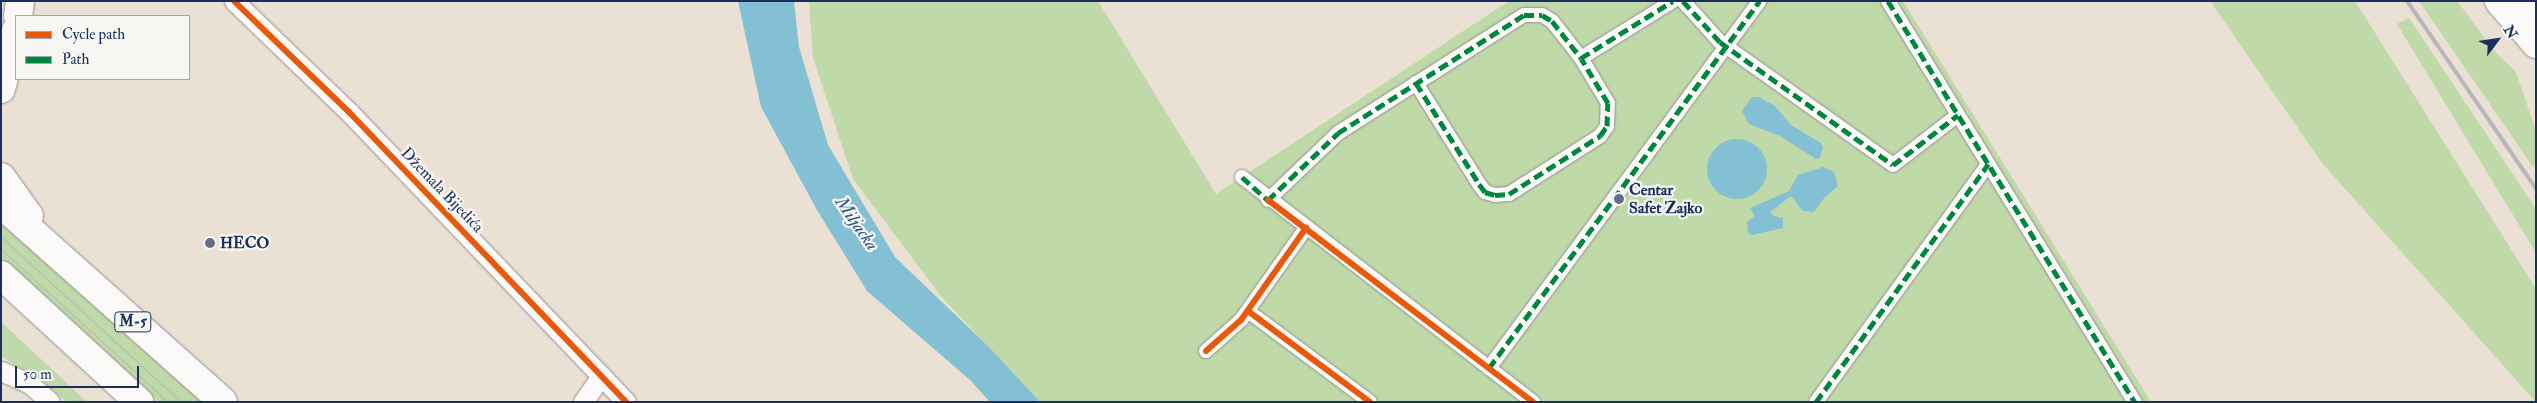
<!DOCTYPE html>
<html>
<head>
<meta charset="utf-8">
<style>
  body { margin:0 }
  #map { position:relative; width:2537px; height:403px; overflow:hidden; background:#eae0d3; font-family:"IM FELL Double Pica",serif }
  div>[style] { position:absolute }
  .green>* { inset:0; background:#c0d9a8 }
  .water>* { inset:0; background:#83c0d4 }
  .round { border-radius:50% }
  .roads { filter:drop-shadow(0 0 1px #939193) drop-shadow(0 0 1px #939193) }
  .pedestrian>* { height:14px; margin:-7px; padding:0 7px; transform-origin:7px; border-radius:7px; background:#fcfaf8 }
  .minor>* { height:19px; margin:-9.5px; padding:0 9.5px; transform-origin:9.5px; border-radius:9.5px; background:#fcfaf8 }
  .primary>* { height:28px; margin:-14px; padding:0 14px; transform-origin:14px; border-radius:14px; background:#fcfaf8 }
  .motorway>* { height:28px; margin:-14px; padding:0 14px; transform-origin:14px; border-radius:14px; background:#fcfaf8 }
  .tram>* { height:1px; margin:-0.5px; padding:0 0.5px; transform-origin:0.5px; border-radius:0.5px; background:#b6b7ba }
  .rail>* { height:4px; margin:-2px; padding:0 2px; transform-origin:2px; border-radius:2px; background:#b6b7ba }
  .quiet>* { height:5px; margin-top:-2.5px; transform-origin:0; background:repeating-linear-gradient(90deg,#00873e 0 10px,transparent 0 15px) }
  .cycleway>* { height:6px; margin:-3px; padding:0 3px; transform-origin:3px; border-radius:3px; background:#e8590c }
  .dots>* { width:14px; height:14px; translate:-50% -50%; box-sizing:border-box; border:2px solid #f6f6f2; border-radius:50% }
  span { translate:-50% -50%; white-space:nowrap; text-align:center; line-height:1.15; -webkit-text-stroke:4.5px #f6f6f2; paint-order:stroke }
  .shield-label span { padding:1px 4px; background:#f6f6f2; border:1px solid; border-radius:4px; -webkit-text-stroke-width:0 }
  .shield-label { font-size:15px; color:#1b2f5e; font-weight:700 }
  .street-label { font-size:16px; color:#1b2f5e }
  .poi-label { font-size:16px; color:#1b2f5e; font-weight:700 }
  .left { translate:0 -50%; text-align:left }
  .water-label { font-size:18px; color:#2d5682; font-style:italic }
  .frame { position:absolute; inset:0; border:2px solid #1b2f5e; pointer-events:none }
  .legend { position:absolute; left:15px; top:15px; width:175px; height:65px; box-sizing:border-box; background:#f6f6f2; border:1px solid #9ea6b7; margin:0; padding:6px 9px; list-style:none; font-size:15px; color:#1b2f5e }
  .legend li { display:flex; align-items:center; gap:10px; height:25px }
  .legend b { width:25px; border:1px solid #9ea6b7 }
  .north { position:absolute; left:2472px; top:15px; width:50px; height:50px; -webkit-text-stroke:4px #f6f6f2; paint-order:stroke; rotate:59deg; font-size:14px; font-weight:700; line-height:20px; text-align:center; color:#1b2f5e }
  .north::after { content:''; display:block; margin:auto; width:18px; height:22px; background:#1b2f5e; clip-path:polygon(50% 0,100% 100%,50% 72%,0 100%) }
  .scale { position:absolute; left:15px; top:366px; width:124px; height:22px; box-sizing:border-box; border:2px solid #1b2f5e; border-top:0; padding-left:6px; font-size:15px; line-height:18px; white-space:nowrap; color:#1b2f5e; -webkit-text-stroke:4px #f6f6f2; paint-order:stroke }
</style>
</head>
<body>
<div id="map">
  <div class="green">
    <div style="clip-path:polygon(809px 1px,1098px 1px,1216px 194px,1509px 1px,1903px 1px,2151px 402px,1040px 402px,940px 295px,853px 179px,813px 58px)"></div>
    <div style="clip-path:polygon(2210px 1px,2355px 1px,2536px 289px,2536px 402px,2322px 163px)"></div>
    <div style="clip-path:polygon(2419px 1px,2457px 1px,2496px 53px,2516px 72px,2536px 131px,2536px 165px,2533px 167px)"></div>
    <div style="clip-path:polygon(2409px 18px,2536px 209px,2536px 253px,2397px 24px)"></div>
    <div style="clip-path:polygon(1px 217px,204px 402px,159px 402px,1px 257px)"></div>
    <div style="clip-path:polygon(1px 322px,87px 402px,67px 402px,43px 382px,1px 356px)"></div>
  </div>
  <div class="water">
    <div style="clip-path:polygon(738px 1px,794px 1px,799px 47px,828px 145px,895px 257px,989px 347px,1040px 402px,990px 402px,970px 380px,867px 291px,817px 210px,761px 107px)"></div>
    <div style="clip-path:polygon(1752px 97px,1759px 97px,1775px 106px,1791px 125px,1821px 143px,1823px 147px,1820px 158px,1816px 159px,1780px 136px,1749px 124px,1742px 111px)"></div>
    <div class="round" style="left:1707px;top:139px;width:60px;height:60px"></div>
    <div style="clip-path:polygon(1823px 167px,1834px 172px,1838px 186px,1824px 198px,1814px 212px,1803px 211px,1791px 196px,1770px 212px,1774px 216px,1783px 218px,1783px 228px,1752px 235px,1748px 233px,1747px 222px,1755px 216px,1750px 208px,1789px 191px,1798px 175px)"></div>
  </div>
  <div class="roads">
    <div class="pedestrian">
      <div style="left:1683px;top:1px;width:55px;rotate:47.9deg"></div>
      <div style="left:1720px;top:42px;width:212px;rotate:35.4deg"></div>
      <div style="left:1893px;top:165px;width:82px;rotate:-37.6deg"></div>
      <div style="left:1888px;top:1px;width:471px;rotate:58.4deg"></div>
      <div style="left:1416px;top:83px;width:119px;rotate:58deg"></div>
      <div style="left:1479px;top:184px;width:10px;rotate:53deg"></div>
      <div style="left:1485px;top:192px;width:10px;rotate:17deg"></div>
      <div style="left:1495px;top:195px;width:14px;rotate:-4deg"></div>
      <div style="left:1509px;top:194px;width:108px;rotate:-32.5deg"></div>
      <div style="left:1600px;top:136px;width:12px;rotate:-55deg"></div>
      <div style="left:1607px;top:126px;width:23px;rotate:-88deg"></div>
      <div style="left:1608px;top:103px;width:52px;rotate:-121deg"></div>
      <div style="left:1242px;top:177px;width:368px;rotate:37.7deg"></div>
      <div style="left:1268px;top:200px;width:97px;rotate:-43.7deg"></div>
      <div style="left:1338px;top:133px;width:220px;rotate:-32.4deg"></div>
      <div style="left:1524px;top:15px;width:18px"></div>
      <div style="left:1542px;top:15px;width:12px;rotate:31deg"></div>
      <div style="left:1552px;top:21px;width:47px;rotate:51.9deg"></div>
      <div style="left:1581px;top:58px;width:108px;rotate:-31.8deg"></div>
      <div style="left:1248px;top:311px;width:152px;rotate:36.7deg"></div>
      <div style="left:1206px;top:351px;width:47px;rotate:-41.5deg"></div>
      <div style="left:1241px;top:320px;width:113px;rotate:-54.8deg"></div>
      <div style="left:1489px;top:368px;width:456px;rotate:-53.6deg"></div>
      <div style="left:1816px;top:402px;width:294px;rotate:-54.1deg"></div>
    </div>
    <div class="minor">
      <div style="left:234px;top:1px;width:160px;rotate:44deg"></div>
      <div style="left:349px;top:112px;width:401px;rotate:46.3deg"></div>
      <div style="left:1px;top:371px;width:32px;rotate:24deg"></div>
      <div style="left:30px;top:384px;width:27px;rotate:42deg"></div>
      <div style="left:583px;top:402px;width:32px;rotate:-55deg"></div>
    </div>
    <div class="primary">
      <div style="left:18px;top:16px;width:15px;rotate:-82deg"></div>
      <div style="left:1px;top:89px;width:60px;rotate:-75.5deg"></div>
      <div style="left:1px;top:177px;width:48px;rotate:54.3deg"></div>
      <div style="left:1px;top:204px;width:297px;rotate:41.7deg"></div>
      <div style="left:1px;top:275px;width:188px;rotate:42.6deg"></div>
    </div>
    <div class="motorway">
      <div style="left:2499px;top:1px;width:57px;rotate:49.3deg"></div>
      <div style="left:2531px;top:1px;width:8px;rotate:50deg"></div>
    </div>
  </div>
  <div class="tram">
    <div style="left:1px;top:237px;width:244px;rotate:42.5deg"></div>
    <div style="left:1px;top:249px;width:226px;rotate:42.5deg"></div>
  </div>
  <div class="rail">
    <div style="left:2407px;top:1px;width:228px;rotate:55.5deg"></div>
  </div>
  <div class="quiet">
    <div style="left:1683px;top:1px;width:55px;rotate:47.9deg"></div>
    <div style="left:1720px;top:42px;width:212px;rotate:35.4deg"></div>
    <div style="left:1893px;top:165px;width:82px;rotate:-37.6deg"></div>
    <div style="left:1888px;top:1px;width:471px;rotate:58.4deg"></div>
    <div style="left:1416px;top:83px;width:119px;rotate:58deg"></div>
    <div style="left:1479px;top:184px;width:10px;rotate:53deg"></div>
    <div style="left:1485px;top:192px;width:10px;rotate:17deg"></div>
    <div style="left:1495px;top:195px;width:14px;rotate:-4deg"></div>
    <div style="left:1509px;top:194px;width:108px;rotate:-32.5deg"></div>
    <div style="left:1600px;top:136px;width:12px;rotate:-55deg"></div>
    <div style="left:1607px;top:126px;width:23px;rotate:-88deg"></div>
    <div style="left:1608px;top:103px;width:52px;rotate:-121deg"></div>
    <div style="left:1242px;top:177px;width:38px;rotate:42deg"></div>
    <div style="left:1268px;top:200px;width:97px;rotate:-43.7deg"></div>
    <div style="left:1338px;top:133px;width:220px;rotate:-32.4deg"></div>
    <div style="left:1524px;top:15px;width:18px"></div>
    <div style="left:1542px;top:15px;width:12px;rotate:31deg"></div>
    <div style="left:1552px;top:21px;width:47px;rotate:51.9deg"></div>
    <div style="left:1581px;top:58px;width:108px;rotate:-31.8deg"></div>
    <div style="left:1489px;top:368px;width:456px;rotate:-53.6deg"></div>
    <div style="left:1816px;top:402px;width:294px;rotate:-54.1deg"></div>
  </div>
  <div class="cycleway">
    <div style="left:234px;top:1px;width:160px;rotate:44deg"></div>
    <div style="left:349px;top:112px;width:401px;rotate:46.3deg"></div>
    <div style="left:1268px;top:200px;width:333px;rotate:37.3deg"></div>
    <div style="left:1248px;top:311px;width:152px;rotate:36.7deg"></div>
    <div style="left:1206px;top:351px;width:47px;rotate:-41.5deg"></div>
    <div style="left:1241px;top:320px;width:113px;rotate:-54.8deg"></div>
  </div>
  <div class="dots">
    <div style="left:1619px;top:199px;background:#636d87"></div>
    <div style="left:210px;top:243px;background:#636d87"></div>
  </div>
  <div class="shield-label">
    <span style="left:133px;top:322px">M-5</span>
  </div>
  <div class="street-label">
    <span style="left:442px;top:190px;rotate:46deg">Džemala Bijedića</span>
  </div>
  <div class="poi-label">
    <span class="left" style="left:1629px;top:199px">Centar<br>Safet Zajko</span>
    <span class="left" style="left:220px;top:243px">HECO</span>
  </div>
  <div class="water-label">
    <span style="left:856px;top:224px;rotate:55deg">Miljacka</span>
  </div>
  <div class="frame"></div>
  <ul class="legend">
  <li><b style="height:6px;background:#e8590c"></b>Cycle path</li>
  <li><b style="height:6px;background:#00873e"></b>Path</li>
  </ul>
  <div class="north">N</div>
  <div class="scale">50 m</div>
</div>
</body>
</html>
